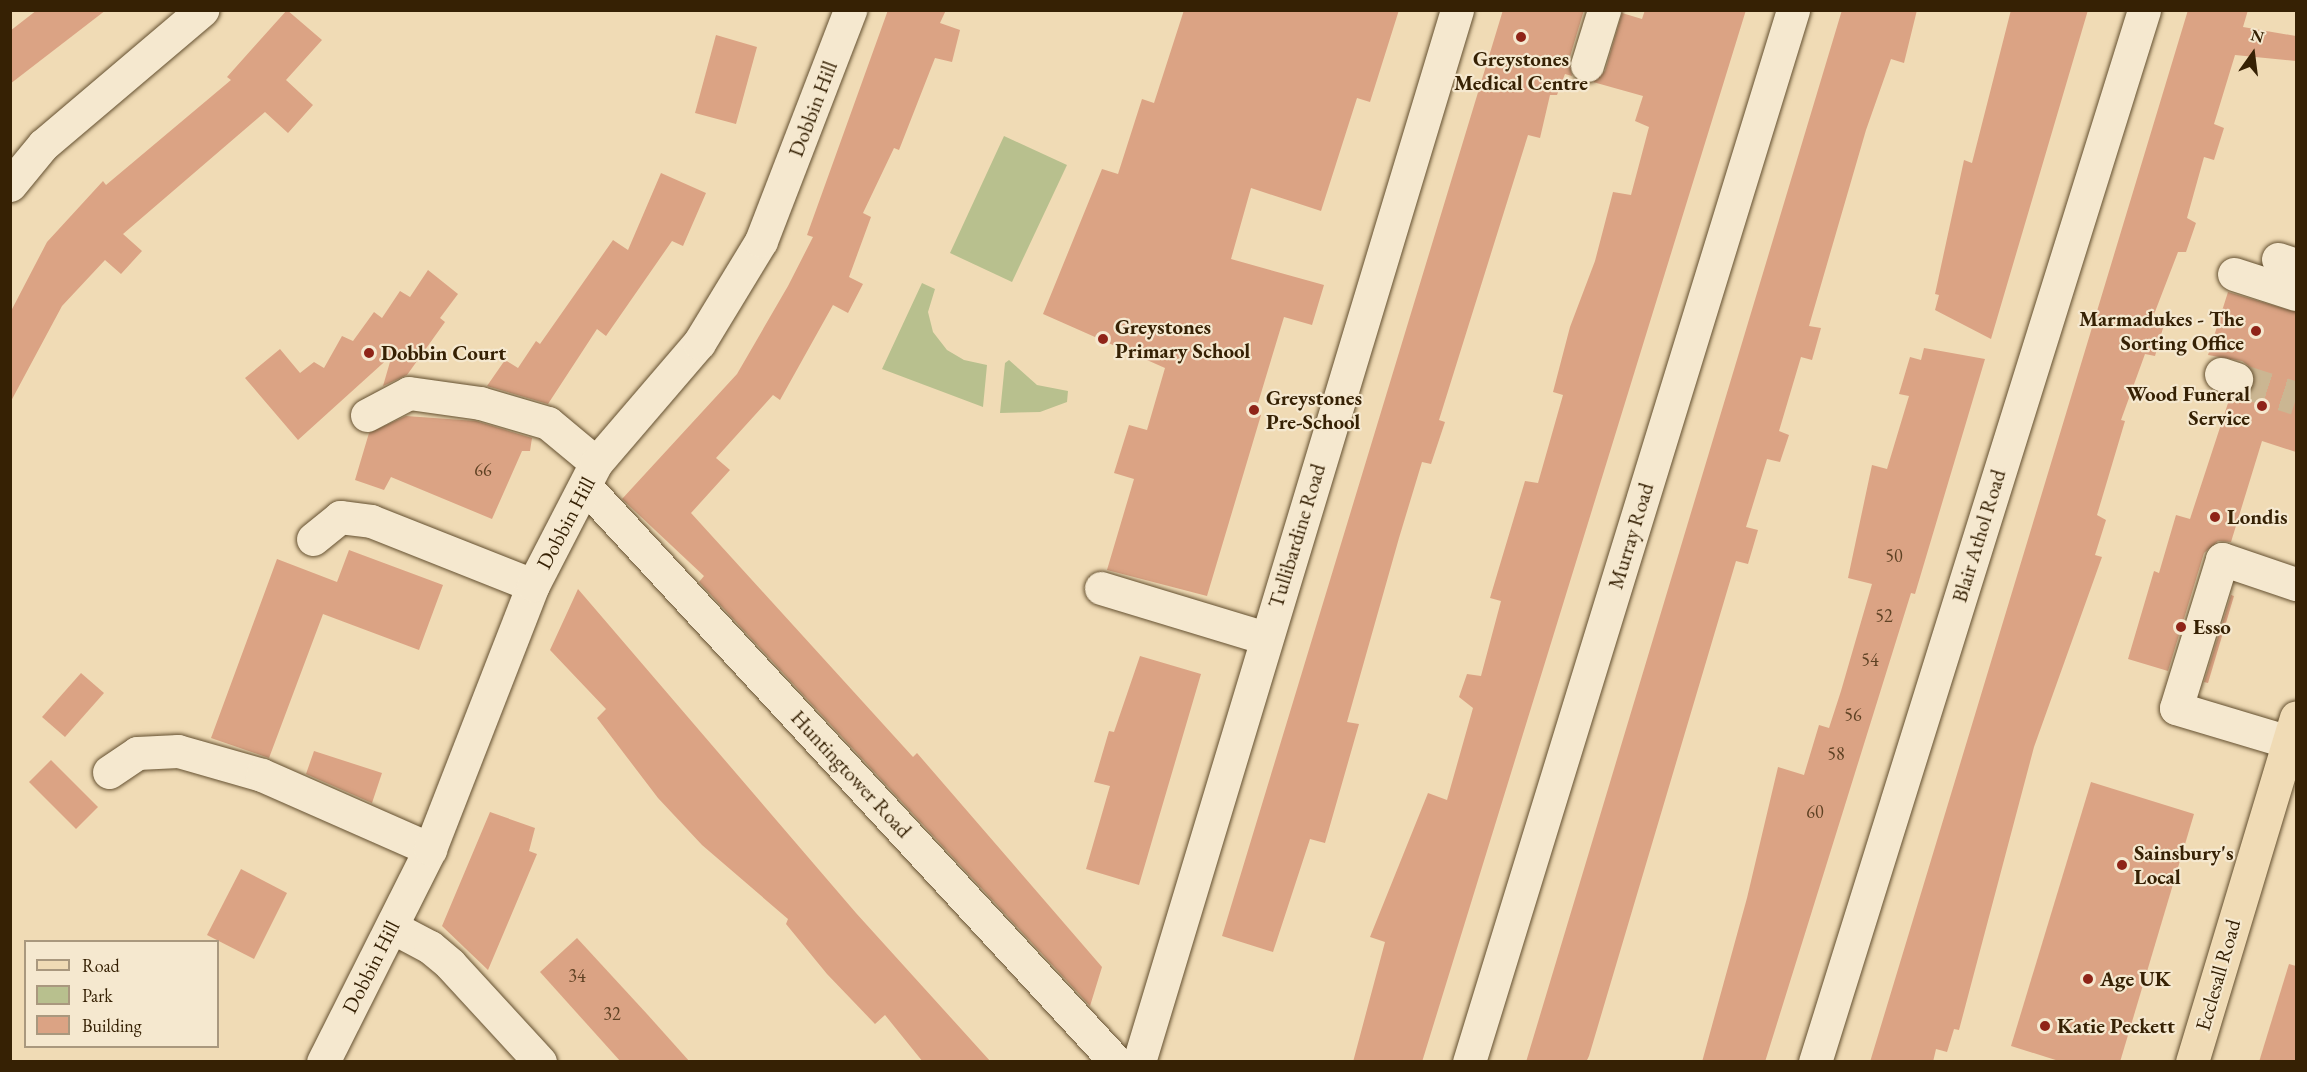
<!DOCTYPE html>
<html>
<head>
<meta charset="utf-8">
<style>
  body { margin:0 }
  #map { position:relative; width:2307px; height:1072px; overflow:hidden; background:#f0dbb5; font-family:"EB Garamond",serif }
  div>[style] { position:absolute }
  .green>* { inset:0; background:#b8c08e }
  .building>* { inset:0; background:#dba384 }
  .minor-tunnel>* { height:33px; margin-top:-16.5px; transform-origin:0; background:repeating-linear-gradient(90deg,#cbb692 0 33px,transparent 0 49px) }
  .roads { filter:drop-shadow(0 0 2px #645030) drop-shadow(0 0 2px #645030) }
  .minor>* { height:33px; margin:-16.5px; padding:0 16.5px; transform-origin:16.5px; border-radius:16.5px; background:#f5e8cf }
  .major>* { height:33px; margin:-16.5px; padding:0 16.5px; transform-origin:16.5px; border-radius:16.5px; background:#f0dbb5 }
  .dots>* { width:16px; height:16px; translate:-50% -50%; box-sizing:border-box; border:3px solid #f5e8cf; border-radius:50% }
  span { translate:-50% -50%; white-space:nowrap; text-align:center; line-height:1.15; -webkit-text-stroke:4.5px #f5e8cf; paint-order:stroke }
  .number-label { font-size:18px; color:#5f4224 }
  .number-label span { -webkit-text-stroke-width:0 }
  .poi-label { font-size:21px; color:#362104; font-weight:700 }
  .right { translate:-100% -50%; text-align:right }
  .left { translate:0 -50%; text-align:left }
  .street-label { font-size:21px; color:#362104 }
  .frame { position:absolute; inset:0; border:12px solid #362104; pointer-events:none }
  .legend { position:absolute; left:24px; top:940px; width:195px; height:108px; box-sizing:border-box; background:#f5e8cf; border:2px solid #a9987e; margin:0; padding:8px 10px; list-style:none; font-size:18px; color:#362104 }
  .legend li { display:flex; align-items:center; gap:12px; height:30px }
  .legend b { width:30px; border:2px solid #a9987e }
  .north { position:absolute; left:2223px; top:24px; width:60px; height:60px; -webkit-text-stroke:4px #f5e8cf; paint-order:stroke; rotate:14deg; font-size:16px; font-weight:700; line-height:24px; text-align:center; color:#362104 }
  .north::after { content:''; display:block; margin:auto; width:21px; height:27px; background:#362104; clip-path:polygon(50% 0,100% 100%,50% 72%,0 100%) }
</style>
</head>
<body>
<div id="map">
  <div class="green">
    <div style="clip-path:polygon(1004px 136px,1067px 165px,1012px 282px,950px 253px)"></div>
    <div style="clip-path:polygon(922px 283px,935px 289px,928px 312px,933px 332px,947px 350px,964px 360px,987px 365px,983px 407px,882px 369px)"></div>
    <div style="clip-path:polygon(1009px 360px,1037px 385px,1068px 391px,1067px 402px,1040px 412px,1000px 413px,1005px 363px)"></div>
  </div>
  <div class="building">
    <div style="clip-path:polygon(37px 10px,106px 10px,10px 84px,10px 31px)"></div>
    <div style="clip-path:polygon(287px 10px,322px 40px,286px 80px,313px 105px,288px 133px,265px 112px,123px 234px,142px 251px,121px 274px,105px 260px,62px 306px,10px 403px,10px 313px,47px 242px,103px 181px,106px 185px,231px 80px,227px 77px)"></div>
    <div style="clip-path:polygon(888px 10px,946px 10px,940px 23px,960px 30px,952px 62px,935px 58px,899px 150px,894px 148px,863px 213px,871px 217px,849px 277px,863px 284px,848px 313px,833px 305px,780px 400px,773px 395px,716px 458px,730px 470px,691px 513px,913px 757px,917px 753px,1102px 967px,1090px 1006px,699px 582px,704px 576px,622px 499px,737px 374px,788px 286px,813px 237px,807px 235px)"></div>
    <div style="clip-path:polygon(1184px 10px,1399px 10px,1370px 102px,1357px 98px,1321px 211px,1251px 188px,1231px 259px,1324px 285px,1312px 325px,1284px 317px,1255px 413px,1261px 415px,1207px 596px,1107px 570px,1134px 479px,1114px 473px,1129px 425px,1147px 430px,1165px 368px,1043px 314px,1102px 169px,1118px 174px,1142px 99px,1154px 103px)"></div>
    <div style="clip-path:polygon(1503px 10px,1584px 10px,1569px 60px,1572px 76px,1565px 74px,1557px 95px,1550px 95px,1540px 138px,1528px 135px,1439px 420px,1445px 422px,1431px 464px,1422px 462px,1399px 538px,1347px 722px,1359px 724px,1325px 843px,1310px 839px,1273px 952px,1222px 936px)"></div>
    <div style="clip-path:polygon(1645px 10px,1746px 10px,1422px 1062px,1353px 1062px,1385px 942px,1370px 937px,1428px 793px,1447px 800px,1473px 708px,1459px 697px,1467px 674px,1481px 676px,1501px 601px,1490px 598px,1525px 481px,1538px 483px,1563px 395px,1553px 392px,1570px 327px,1595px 261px,1613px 192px,1631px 195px,1649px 127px,1635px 121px,1643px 96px,1593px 82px,1605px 71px,1622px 13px,1642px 19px)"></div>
    <div style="clip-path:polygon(1842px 10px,1917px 10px,1904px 63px,1891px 59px,1866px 130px,1809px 326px,1821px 328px,1812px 360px,1801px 357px,1779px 431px,1789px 435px,1780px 462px,1767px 459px,1746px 527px,1758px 530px,1748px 564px,1736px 561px,1589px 1056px,1586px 1062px,1526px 1062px)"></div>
    <div style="clip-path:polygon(2011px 10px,2088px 10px,1991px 339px,1935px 310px,1939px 295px,1935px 294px,1964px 160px,1972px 163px)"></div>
    <div style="clip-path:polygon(2188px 10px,2248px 10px,2243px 27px,2296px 36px,2296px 61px,2235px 55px,2214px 124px,2224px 128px,2214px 160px,2204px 157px,2187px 218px,2196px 223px,2186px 252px,2178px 252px,2153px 317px,2165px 321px,2155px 356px,2145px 354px,2121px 420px,2125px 421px,2097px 515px,2106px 520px,2095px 555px,2102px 557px,2034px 747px,1959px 1030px,1954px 1029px,1947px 1052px,1936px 1049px,1933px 1062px,1870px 1062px)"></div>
    <div style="clip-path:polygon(716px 35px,757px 47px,736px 124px,695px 113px)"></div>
    <div style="clip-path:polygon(661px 173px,706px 193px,683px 246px,672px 241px,606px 336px,597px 329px,548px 404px,487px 386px,505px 360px,518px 368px,536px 341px,540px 344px,613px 240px,628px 250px)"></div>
    <div style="clip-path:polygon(428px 270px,458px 294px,440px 318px,445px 322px,407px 375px,383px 386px,392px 355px,298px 440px,245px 378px,280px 349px,300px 373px,314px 362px,324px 368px,342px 336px,353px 341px,374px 312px,382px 318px,400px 291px,410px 297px)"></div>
    <div style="clip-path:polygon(2228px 292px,2296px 312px,2296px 452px,2262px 441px,2231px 542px,2218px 541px,2204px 553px,2168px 671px,2128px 659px,2154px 571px,2159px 573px,2176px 515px,2190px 519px,2230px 397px,2248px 393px,2254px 384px,2250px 367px,2242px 361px,2208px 355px)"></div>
    <div style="clip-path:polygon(1924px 348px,1985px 359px,1915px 594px,1911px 593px,1765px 1062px,1702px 1062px,1747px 898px,1778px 767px,1804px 775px,1819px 725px,1829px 728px,1841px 691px,1872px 584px,1848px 578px,1872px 465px,1887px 469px,1909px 396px,1899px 394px,1910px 357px,1921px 360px)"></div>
    <div style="clip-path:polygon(406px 416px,476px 421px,532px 438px,530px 451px,522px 451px,492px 519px,391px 477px,384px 490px,355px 480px,369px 433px)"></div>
    <div style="clip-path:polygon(349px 550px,443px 585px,419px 650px,323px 614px,269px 758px,211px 738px,277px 559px,337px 582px)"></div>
    <div style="clip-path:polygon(578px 589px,856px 913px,991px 1062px,923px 1062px,885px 1015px,875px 1024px,827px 974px,786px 924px,788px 919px,702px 845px,658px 798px,597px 718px,606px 709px,550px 650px)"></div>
    <div style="clip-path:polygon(2231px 595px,2234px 596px,2208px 683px,2204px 682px)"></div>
    <div style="clip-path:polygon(1140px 656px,1201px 674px,1139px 885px,1086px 869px,1110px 786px,1094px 782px,1109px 731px,1114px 732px)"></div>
    <div style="clip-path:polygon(81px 673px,104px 693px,65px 737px,42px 717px)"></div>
    <div style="clip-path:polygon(314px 751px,382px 773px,372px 803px,306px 774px)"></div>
    <div style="clip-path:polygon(51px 760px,98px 807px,76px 829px,29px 782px)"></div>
    <div style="clip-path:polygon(2091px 782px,2194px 814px,2120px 1062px,2062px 1062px,2011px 1046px)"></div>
    <div style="clip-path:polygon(490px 812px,535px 828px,529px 851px,537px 854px,488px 970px,442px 926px)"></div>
    <div style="clip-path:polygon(241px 869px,287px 893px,254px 959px,207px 935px)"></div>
    <div style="clip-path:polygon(577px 938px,647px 1014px,690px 1062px,621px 1062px,540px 972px)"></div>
    <div style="clip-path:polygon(2289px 964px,2296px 966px,2296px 1062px,2259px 1062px)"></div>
  </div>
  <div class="minor-tunnel">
    <div style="left:2236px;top:379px;width:63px;rotate:17.6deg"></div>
  </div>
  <div class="roads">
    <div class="minor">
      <div style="left:1587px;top:65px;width:58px;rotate:-72.8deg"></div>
      <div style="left:10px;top:185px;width:52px;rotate:-50.5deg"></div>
      <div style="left:43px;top:145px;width:209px;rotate:-40.3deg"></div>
      <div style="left:2278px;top:259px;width:19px;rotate:18deg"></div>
      <div style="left:2234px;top:274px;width:65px;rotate:17.9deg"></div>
      <div style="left:2221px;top:374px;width:16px;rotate:18deg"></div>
      <div style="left:367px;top:415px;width:47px;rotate:-27.6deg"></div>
      <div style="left:409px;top:393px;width:72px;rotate:8deg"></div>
      <div style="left:480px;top:403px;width:71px;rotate:16.4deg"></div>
      <div style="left:548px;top:423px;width:62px;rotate:39.8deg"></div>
      <div style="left:586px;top:487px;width:782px;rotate:47.33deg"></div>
      <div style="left:313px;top:539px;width:35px;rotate:-39deg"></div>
      <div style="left:340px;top:517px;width:31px;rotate:7deg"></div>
      <div style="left:371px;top:521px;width:174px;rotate:21.6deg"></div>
      <div style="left:1101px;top:588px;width:172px;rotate:16.9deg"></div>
      <div style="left:2289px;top:742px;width:118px;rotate:-163.3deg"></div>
      <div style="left:2176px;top:708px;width:156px;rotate:-72.8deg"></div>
      <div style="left:2222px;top:559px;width:78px;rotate:18.7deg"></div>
      <div style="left:109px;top:772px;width:34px;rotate:-34deg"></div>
      <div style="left:137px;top:753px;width:41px;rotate:-2.8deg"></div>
      <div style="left:178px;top:751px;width:87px;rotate:15.9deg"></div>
      <div style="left:262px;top:775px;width:184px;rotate:23.8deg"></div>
      <div style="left:392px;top:927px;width:43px;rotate:27.8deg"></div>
      <div style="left:430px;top:947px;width:26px;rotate:40deg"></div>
      <div style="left:450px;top:964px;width:133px;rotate:47.4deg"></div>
      <div style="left:323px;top:1062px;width:238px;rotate:-63.3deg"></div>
      <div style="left:430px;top:849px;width:283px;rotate:-68.7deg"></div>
      <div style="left:533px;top:585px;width:137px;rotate:-62.7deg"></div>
      <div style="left:596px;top:463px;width:158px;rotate:-49.4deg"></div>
      <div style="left:699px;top:343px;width:119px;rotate:-58.7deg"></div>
      <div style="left:761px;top:241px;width:248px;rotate:-68.9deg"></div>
      <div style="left:1139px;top:1062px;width:1099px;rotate:-73.18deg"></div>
      <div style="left:1469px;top:1062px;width:1101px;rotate:-72.88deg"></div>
      <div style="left:1815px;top:1062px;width:1102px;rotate:-72.63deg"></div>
    </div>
    <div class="major">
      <div style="left:2192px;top:1062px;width:360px;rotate:-73.2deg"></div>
    </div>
  </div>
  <div class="dots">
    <div style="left:1521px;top:37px;background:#8f2418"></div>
    <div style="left:2256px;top:331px;background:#8f2418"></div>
    <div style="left:1103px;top:339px;background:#8f2418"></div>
    <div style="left:369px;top:353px;background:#8f2418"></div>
    <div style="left:2262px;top:406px;background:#8f2418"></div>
    <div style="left:1254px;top:410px;background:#8f2418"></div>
    <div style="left:2215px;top:517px;background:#8f2418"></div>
    <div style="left:2181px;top:627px;background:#8f2418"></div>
    <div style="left:2122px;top:865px;background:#8f2418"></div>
    <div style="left:2088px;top:979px;background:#8f2418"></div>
    <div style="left:2045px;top:1026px;background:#8f2418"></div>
  </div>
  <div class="number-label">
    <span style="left:483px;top:470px">66</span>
    <span style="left:1894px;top:556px">50</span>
    <span style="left:1884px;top:616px">52</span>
    <span style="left:1870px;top:660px">54</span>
    <span style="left:1853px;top:715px">56</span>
    <span style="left:1836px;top:754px">58</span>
    <span style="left:1815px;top:812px">60</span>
    <span style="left:577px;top:976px">34</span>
    <span style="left:612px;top:1014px">32</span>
  </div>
  <div class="poi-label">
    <span style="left:1521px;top:71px">Greystones<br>Medical Centre</span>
    <span class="right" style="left:2244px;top:331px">Marmadukes - The<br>Sorting Office</span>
    <span class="left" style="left:1115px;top:339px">Greystones<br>Primary School</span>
    <span class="left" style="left:381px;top:353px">Dobbin Court</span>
    <span class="right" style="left:2250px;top:406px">Wood Funeral<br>Service</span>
    <span class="left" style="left:1266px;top:410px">Greystones<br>Pre-School</span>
    <span class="left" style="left:2227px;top:517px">Londis</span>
    <span class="left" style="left:2193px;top:627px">Esso</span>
    <span class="left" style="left:2134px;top:865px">Sainsbury's<br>Local</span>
    <span class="left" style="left:2100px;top:979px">Age UK</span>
    <span class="left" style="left:2057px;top:1026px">Katie Peckett</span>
  </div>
  <div class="street-label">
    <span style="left:813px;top:109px;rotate:-69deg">Dobbin Hill</span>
    <span style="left:566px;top:523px;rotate:-62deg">Dobbin Hill</span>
    <span style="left:1297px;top:536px;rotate:-73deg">Tullibardine Road</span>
    <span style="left:1631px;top:536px;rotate:-73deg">Murray Road</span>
    <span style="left:1979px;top:536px;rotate:-73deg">Blair Athol Road</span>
    <span style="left:851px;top:774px;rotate:47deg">Huntingtower Road</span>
    <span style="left:371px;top:967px;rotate:-63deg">Dobbin Hill</span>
    <span style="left:2218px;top:975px;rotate:-74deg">Ecclesall Road</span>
  </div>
  <div class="frame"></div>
  <ul class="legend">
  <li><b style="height:8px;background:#f0dbb5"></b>Road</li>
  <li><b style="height:16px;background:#b8c08e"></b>Park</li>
  <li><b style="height:16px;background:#dba384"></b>Building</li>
  </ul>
  <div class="north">N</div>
</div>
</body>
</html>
